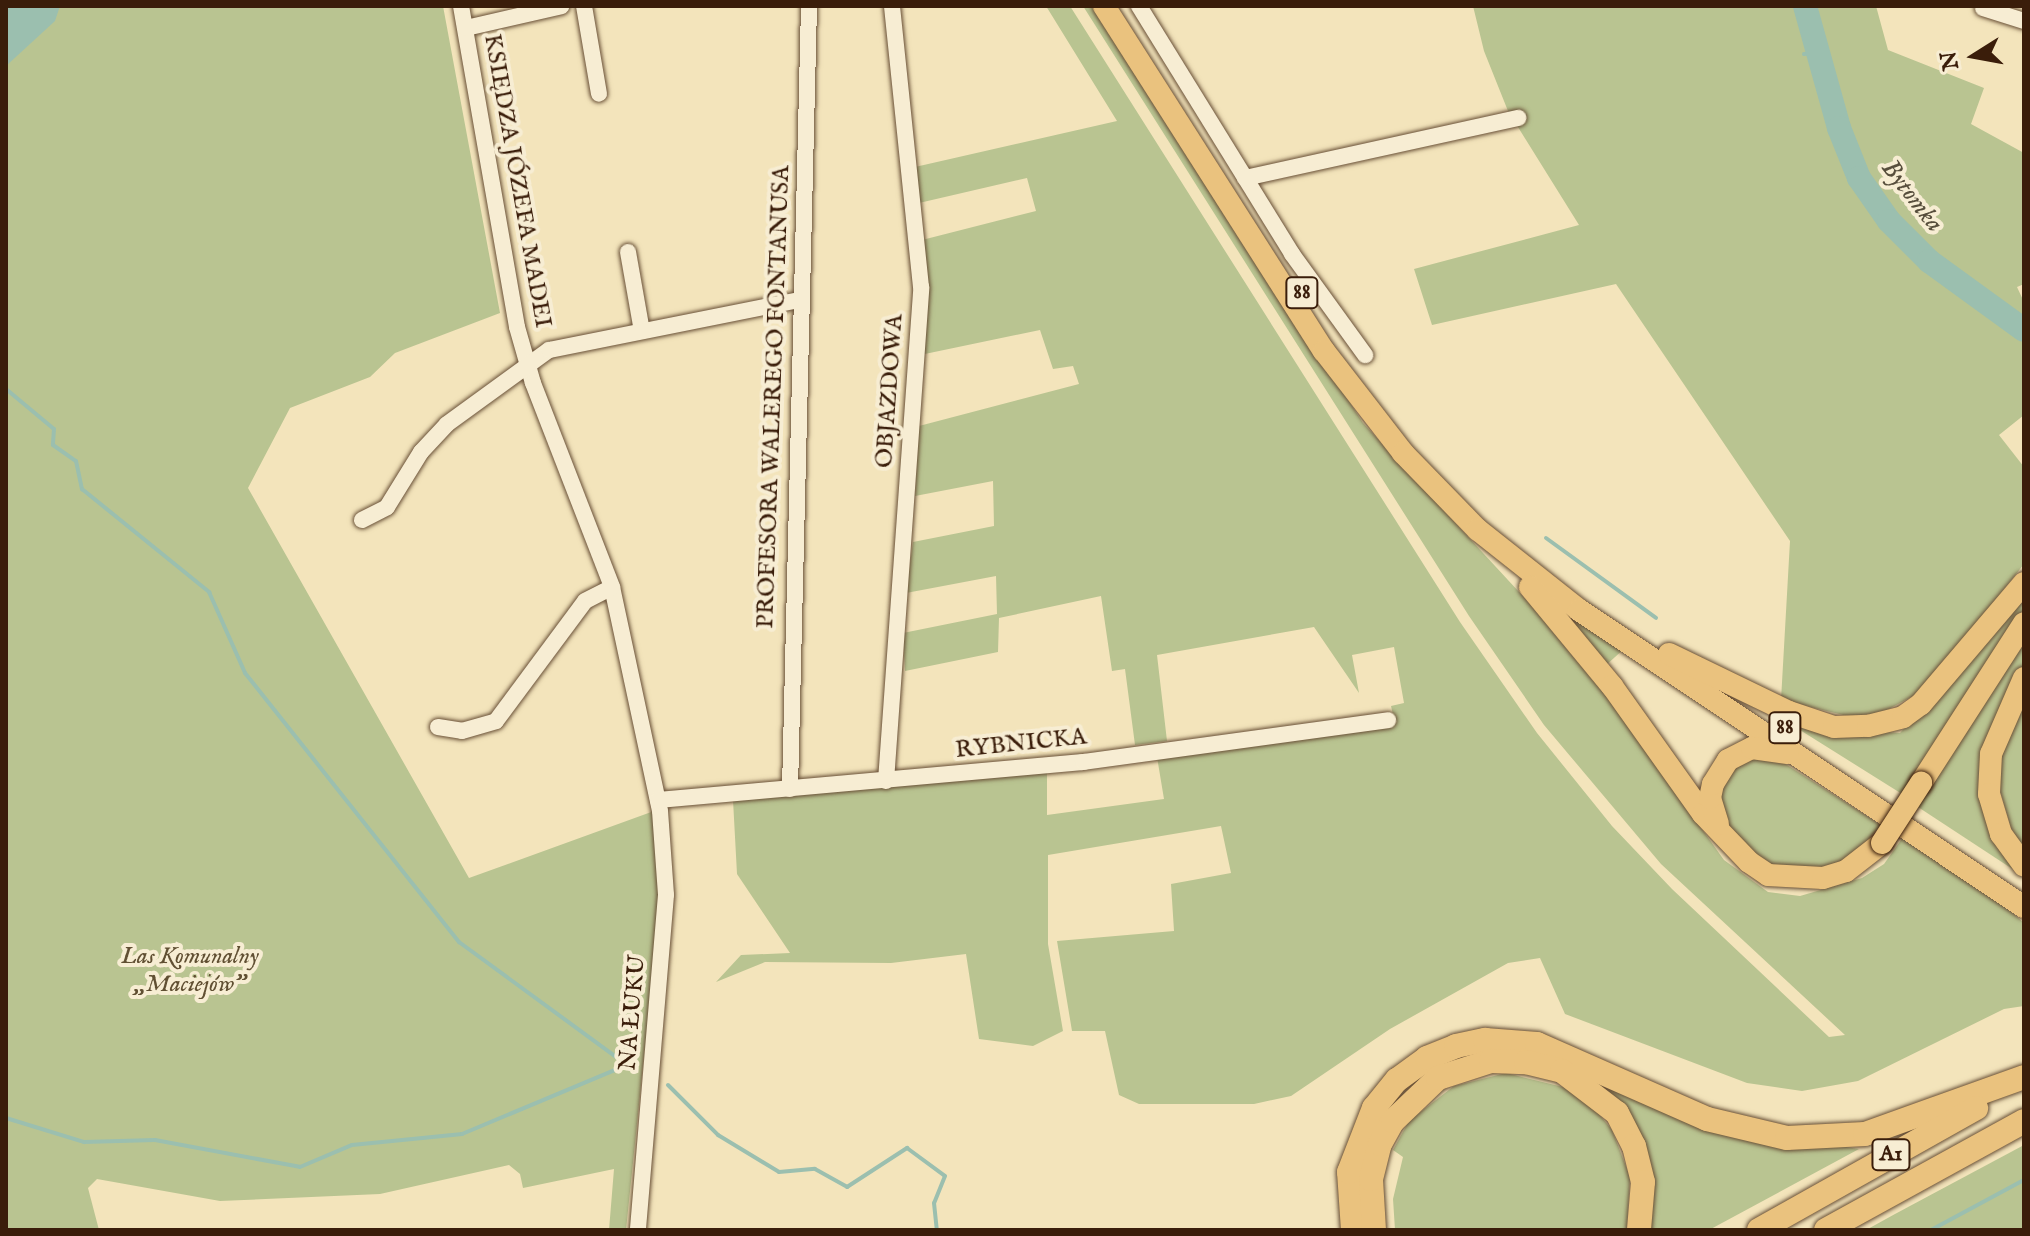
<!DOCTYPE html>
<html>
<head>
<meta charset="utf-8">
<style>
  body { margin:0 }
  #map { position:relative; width:2030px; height:1236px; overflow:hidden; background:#f3e4bb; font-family:"IM FELL English",serif }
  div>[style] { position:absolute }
  .green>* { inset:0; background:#b9c491 }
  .water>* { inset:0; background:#9bbfaf }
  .stream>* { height:4px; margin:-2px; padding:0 2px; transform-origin:2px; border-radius:2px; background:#9bbfaf }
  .river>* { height:24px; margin:-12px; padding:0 12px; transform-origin:12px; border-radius:12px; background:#9bbfaf }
  .roads { filter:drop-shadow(0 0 2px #684f36) drop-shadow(0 0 2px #684f36) }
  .minor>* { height:16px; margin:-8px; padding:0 8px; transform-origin:8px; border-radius:8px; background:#f7edd3 }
  .major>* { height:22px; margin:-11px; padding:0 11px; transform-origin:11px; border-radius:11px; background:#eac27e }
  .highway>* { height:24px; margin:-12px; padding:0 12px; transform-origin:12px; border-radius:12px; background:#eac27e }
  .bridges { filter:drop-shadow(0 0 2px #3a1d0a) drop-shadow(0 0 2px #3a1d0a) }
  .major-bridge>* { height:22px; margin:-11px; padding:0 11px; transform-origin:11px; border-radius:11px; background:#eac27e }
  span { translate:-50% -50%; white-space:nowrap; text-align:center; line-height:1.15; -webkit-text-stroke:8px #f7edd3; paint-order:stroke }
  .shield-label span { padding:2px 6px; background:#f7edd3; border:2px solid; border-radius:6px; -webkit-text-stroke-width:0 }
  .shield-label { font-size:22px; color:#3a1d0a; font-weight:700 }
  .street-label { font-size:24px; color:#3a1d0a }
  .park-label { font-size:24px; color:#604f32; font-style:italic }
  .water-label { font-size:26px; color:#574e3c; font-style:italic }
  .frame { position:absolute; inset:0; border:8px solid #3a1d0a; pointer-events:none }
  .north { position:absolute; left:1934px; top:16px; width:80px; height:80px; -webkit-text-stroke:6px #f7edd3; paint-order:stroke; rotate:259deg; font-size:22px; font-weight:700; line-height:32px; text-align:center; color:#3a1d0a }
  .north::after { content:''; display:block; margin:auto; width:28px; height:36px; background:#3a1d0a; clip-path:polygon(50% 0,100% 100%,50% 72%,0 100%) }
</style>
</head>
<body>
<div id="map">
  <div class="green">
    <div style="clip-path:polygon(6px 6px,443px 6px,500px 313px,395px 353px,370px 377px,290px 408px,248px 488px,469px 878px,654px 811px,662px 882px,626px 1230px,609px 1230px,614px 1169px,523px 1188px,520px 1174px,509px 1165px,380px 1194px,220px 1201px,97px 1179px,88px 1188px,99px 1230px,6px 1230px)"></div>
    <div style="clip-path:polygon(1046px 6px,1070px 6px,1460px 622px,1537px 733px,1612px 826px,1672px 889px,1829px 1037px,1845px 1035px,1661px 864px,1544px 725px,1469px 616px,1083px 6px,1093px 6px,1363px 423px,1579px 657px,1724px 860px,1768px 892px,1800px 896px,1862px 878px,1884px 864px,1906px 833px,1970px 876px,2024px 923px,2024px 1006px,2004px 1009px,1858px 1081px,1802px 1091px,1747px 1083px,1565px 1014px,1540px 958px,1508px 963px,1390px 1029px,1291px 1096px,1254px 1104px,1139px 1104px,1119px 1095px,1105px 1031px,1072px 1031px,1057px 941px,1174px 931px,1171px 884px,1231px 873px,1221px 826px,1048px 855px,1048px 944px,1063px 1031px,1033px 1046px,979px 1039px,966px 954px,891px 963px,765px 962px,716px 982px,741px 955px,790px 953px,737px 874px,733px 800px,1047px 771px,1047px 815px,1164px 799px,1157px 757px,1395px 723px,1391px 706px,1404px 703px,1394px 647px,1352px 655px,1359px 693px,1314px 627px,1157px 655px,1167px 741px,1135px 745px,1125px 669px,1112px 671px,1101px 596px,999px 618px,998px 652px,905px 671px,903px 633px,997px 614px,996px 576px,906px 593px,913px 542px,994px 526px,993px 481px,915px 496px,919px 426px,1079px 384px,1073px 366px,1053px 369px,1040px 330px,920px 355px,922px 240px,1036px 211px,1027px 178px,919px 203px,915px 167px,1117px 121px)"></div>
    <div style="clip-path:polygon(1473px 6px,1798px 6px,1844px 161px,1865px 200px,1927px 269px,2024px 337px,2024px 415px,1999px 435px,2024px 467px,2024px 564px,1936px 675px,1913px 696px,1885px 711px,1856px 718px,1781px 700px,1790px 541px,1616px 284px,1432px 325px,1414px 269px,1579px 225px,1508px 111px,1484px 51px)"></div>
    <div style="clip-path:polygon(1812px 6px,1876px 6px,1888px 50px,1984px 88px,1971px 124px,2024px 153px,2024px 284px,2017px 287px,2024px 302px,2024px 322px,1930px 255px,1894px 221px,1854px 150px)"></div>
    <div style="clip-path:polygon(2024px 593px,2024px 608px,1902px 794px,1792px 725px,1900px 733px)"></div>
    <div style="clip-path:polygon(1564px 608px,1625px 648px,1604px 667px,1562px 614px)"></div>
    <div style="clip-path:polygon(2024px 639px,2024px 667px,1985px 751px,2017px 872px,1918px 807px)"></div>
    <div style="clip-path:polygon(2024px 704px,2024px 849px,2011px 828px,1997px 780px,2000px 754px)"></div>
    <div style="clip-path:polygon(1750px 758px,1776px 758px,1881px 825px,1851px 858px,1824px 870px,1777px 868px,1742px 845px,1722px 816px,1721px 792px,1731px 771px)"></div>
    <div style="clip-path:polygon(1576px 1067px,1697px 1124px,1859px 1149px,1709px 1230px,1649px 1230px,1653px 1186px)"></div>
    <div style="clip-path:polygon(1506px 1073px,1563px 1087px,1594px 1108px,1612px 1130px,1630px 1177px,1627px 1230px,1395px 1230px,1393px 1199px,1403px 1157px,1393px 1150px,1409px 1121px,1454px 1086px)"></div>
    <div style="clip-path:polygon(2024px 1145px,2024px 1230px,1866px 1230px,1895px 1214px)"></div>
  </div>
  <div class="water">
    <div style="clip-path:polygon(6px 6px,60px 6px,55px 21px,6px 66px)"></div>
  </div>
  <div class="stream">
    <div style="left:1804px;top:54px;width:14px;rotate:-4deg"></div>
    <div style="left:6px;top:389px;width:62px;rotate:39.8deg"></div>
    <div style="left:54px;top:429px;width:16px;rotate:94deg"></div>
    <div style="left:53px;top:445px;width:28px;rotate:35deg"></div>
    <div style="left:76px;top:461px;width:29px;rotate:78deg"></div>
    <div style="left:82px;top:489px;width:164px;rotate:39deg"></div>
    <div style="left:209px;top:592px;width:89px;rotate:66deg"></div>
    <div style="left:245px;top:673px;width:344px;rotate:51.5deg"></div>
    <div style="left:459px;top:942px;width:208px;rotate:36.2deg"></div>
    <div style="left:1546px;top:538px;width:136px;rotate:36deg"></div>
    <div style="left:668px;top:1085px;width:71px;rotate:45deg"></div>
    <div style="left:718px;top:1135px;width:71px;rotate:31.2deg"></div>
    <div style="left:779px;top:1172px;width:36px;rotate:-5deg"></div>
    <div style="left:815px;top:1169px;width:37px;rotate:29deg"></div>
    <div style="left:847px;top:1187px;width:72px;rotate:-33deg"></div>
    <div style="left:907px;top:1148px;width:47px;rotate:36.4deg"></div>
    <div style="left:945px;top:1176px;width:29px;rotate:112deg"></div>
    <div style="left:934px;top:1203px;width:27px;rotate:84deg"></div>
    <div style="left:6px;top:1118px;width:82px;rotate:17.1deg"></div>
    <div style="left:84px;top:1142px;width:71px;rotate:-1.6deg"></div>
    <div style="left:155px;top:1140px;width:147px;rotate:10.5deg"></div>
    <div style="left:300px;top:1167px;width:56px;rotate:-22.9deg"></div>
    <div style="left:352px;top:1145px;width:111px;rotate:-5.7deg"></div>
    <div style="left:462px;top:1134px;width:179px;rotate:-22.7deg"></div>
    <div style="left:1931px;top:1230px;width:106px;rotate:-28.3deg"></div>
  </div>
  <div class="river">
    <div style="left:1805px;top:6px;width:127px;rotate:74.4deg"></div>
    <div style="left:1839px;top:128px;width:54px;rotate:68.2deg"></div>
    <div style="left:1859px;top:178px;width:52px;rotate:55.1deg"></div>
    <div style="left:1889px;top:221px;width:57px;rotate:45deg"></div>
    <div style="left:1929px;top:261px;width:117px;rotate:36deg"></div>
  </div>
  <div class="roads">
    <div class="minor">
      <div style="left:461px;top:6px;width:326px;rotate:80.1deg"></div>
      <div style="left:517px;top:327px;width:58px;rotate:74.1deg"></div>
      <div style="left:533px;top:383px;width:219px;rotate:68.8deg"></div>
      <div style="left:612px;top:587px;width:229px;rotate:77.9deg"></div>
      <div style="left:660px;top:811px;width:84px;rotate:85.9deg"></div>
      <div style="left:666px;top:895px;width:336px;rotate:94.8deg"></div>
      <div style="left:584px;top:6px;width:89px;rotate:80.3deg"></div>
      <div style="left:1139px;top:6px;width:291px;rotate:58.3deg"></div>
      <div style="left:1292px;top:254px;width:125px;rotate:54.1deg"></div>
      <div style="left:1983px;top:8px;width:43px;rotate:17.6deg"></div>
      <div style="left:466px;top:28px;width:98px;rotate:-12.9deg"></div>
      <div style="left:1245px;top:178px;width:280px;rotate:-12.4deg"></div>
      <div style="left:628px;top:252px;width:80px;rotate:80deg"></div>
      <div style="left:362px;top:520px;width:28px;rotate:-27deg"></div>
      <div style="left:387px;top:507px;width:65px;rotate:-58.3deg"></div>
      <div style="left:421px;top:452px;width:38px;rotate:-47deg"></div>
      <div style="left:447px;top:424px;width:126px;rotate:-36deg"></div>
      <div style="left:549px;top:350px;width:256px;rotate:-11.3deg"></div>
      <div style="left:438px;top:727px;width:24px;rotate:9deg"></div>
      <div style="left:462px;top:731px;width:35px;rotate:-16deg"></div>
      <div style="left:496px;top:721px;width:149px;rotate:-53.4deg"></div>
      <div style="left:585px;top:601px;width:30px;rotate:-27deg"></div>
      <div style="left:886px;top:781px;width:495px;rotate:-85.9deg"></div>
      <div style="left:921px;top:287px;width:282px;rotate:-95.9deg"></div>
      <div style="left:790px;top:789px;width:783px;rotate:-88.61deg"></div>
      <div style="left:658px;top:800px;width:427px;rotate:-5.1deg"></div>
      <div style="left:1083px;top:762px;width:308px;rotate:-7.8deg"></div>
    </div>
    <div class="major">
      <div style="left:1104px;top:6px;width:409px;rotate:57.5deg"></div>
      <div style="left:1324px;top:351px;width:129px;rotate:52.2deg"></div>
      <div style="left:1403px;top:453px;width:107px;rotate:45.8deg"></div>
      <div style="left:1478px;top:530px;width:129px;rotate:38.4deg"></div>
      <div style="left:1579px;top:610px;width:535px;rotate:33.72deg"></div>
      <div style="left:1530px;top:587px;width:129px;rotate:50.4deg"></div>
      <div style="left:1612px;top:686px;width:157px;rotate:54.6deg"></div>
      <div style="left:1703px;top:814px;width:66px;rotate:46.2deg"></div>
      <div style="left:1749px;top:862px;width:23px;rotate:34deg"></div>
      <div style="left:1768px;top:875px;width:55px;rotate:3.1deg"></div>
      <div style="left:1823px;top:878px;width:24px;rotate:-17deg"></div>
      <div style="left:1846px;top:871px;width:46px;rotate:-37.9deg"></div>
      <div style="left:1669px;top:654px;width:133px;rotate:25.8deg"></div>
      <div style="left:1789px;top:712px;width:47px;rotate:18.4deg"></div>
      <div style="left:1834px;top:727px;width:34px;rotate:-2deg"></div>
      <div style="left:1868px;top:726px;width:36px;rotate:-14deg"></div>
      <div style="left:1903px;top:717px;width:22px;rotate:-36deg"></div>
      <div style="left:1921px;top:704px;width:159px;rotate:-49.6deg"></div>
      <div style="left:2024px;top:678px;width:83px;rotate:113.5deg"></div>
      <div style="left:1991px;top:754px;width:40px;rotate:92.9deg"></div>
      <div style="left:1989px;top:794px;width:42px;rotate:73.3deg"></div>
      <div style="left:2001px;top:834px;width:39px;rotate:54deg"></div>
      <div style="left:1921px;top:783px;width:190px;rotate:-57.2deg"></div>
      <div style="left:1718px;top:824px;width:27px;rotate:-107deg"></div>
      <div style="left:1710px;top:798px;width:14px;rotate:-78deg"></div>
      <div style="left:1713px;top:784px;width:28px;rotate:-58deg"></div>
      <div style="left:1728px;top:760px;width:27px;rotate:-27deg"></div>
      <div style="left:1752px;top:748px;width:36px;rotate:8deg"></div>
    </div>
    <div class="highway">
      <div style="left:1353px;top:1230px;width:58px;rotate:-93.9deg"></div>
      <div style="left:1349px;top:1172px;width:69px;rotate:-68.7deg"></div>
      <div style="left:1374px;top:1108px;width:36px;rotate:-51deg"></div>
      <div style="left:1397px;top:1080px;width:37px;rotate:-36deg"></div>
      <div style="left:1427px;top:1058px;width:31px;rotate:-22deg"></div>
      <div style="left:1456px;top:1046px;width:30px;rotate:-12deg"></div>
      <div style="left:1485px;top:1040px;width:52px;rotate:4.4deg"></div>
      <div style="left:1537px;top:1044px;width:186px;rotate:23.8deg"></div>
      <div style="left:1707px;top:1119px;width:82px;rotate:13.4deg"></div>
      <div style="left:1787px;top:1138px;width:78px;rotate:-2.9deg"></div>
      <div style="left:1865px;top:1134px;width:169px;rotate:-19.7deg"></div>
      <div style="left:1374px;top:1230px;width:51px;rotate:-93.4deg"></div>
      <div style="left:1371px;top:1179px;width:36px;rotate:-76deg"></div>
      <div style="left:1380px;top:1144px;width:26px;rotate:-61deg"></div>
      <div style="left:1393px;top:1121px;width:62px;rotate:-43.7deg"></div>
      <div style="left:1438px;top:1078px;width:56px;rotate:-17.8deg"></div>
      <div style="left:1491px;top:1061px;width:35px;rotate:2deg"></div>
      <div style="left:1526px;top:1062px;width:37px;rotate:14deg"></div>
      <div style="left:1562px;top:1071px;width:69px;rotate:37.4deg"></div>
      <div style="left:1617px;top:1113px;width:37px;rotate:63deg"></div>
      <div style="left:1634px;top:1146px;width:37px;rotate:76deg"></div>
      <div style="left:1643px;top:1182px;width:48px;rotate:94.8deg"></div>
      <div style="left:1759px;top:1230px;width:249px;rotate:-29.3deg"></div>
      <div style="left:1826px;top:1230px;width:226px;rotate:-28.8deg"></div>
    </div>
  </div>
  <div class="bridges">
    <div class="major-bridge">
      <div style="left:1882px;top:843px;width:72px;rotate:-57deg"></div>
    </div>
  </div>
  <div class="shield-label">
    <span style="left:1302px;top:293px">88</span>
    <span style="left:1785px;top:728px">88</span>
    <span style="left:1891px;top:1155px">A1</span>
  </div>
  <div class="street-label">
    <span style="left:517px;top:181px;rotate:80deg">KSIĘDZA JÓZEFA MADEI</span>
    <span style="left:890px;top:391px;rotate:-86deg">OBJAZDOWA</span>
    <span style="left:774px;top:397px;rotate:-88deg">PROFESORA WALEREGO FONTANUSA</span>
    <span style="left:1021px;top:744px;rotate:-6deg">RYBNICKA</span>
    <span style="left:633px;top:1013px;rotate:-85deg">NA ŁUKU</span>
  </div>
  <div class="park-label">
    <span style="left:190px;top:971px">Las Komunalny<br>„Maciejów”</span>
  </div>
  <div class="water-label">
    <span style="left:1912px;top:196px;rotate:52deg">Bytomka</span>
  </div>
  <div class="frame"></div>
  <div class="north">N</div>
</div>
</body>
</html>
